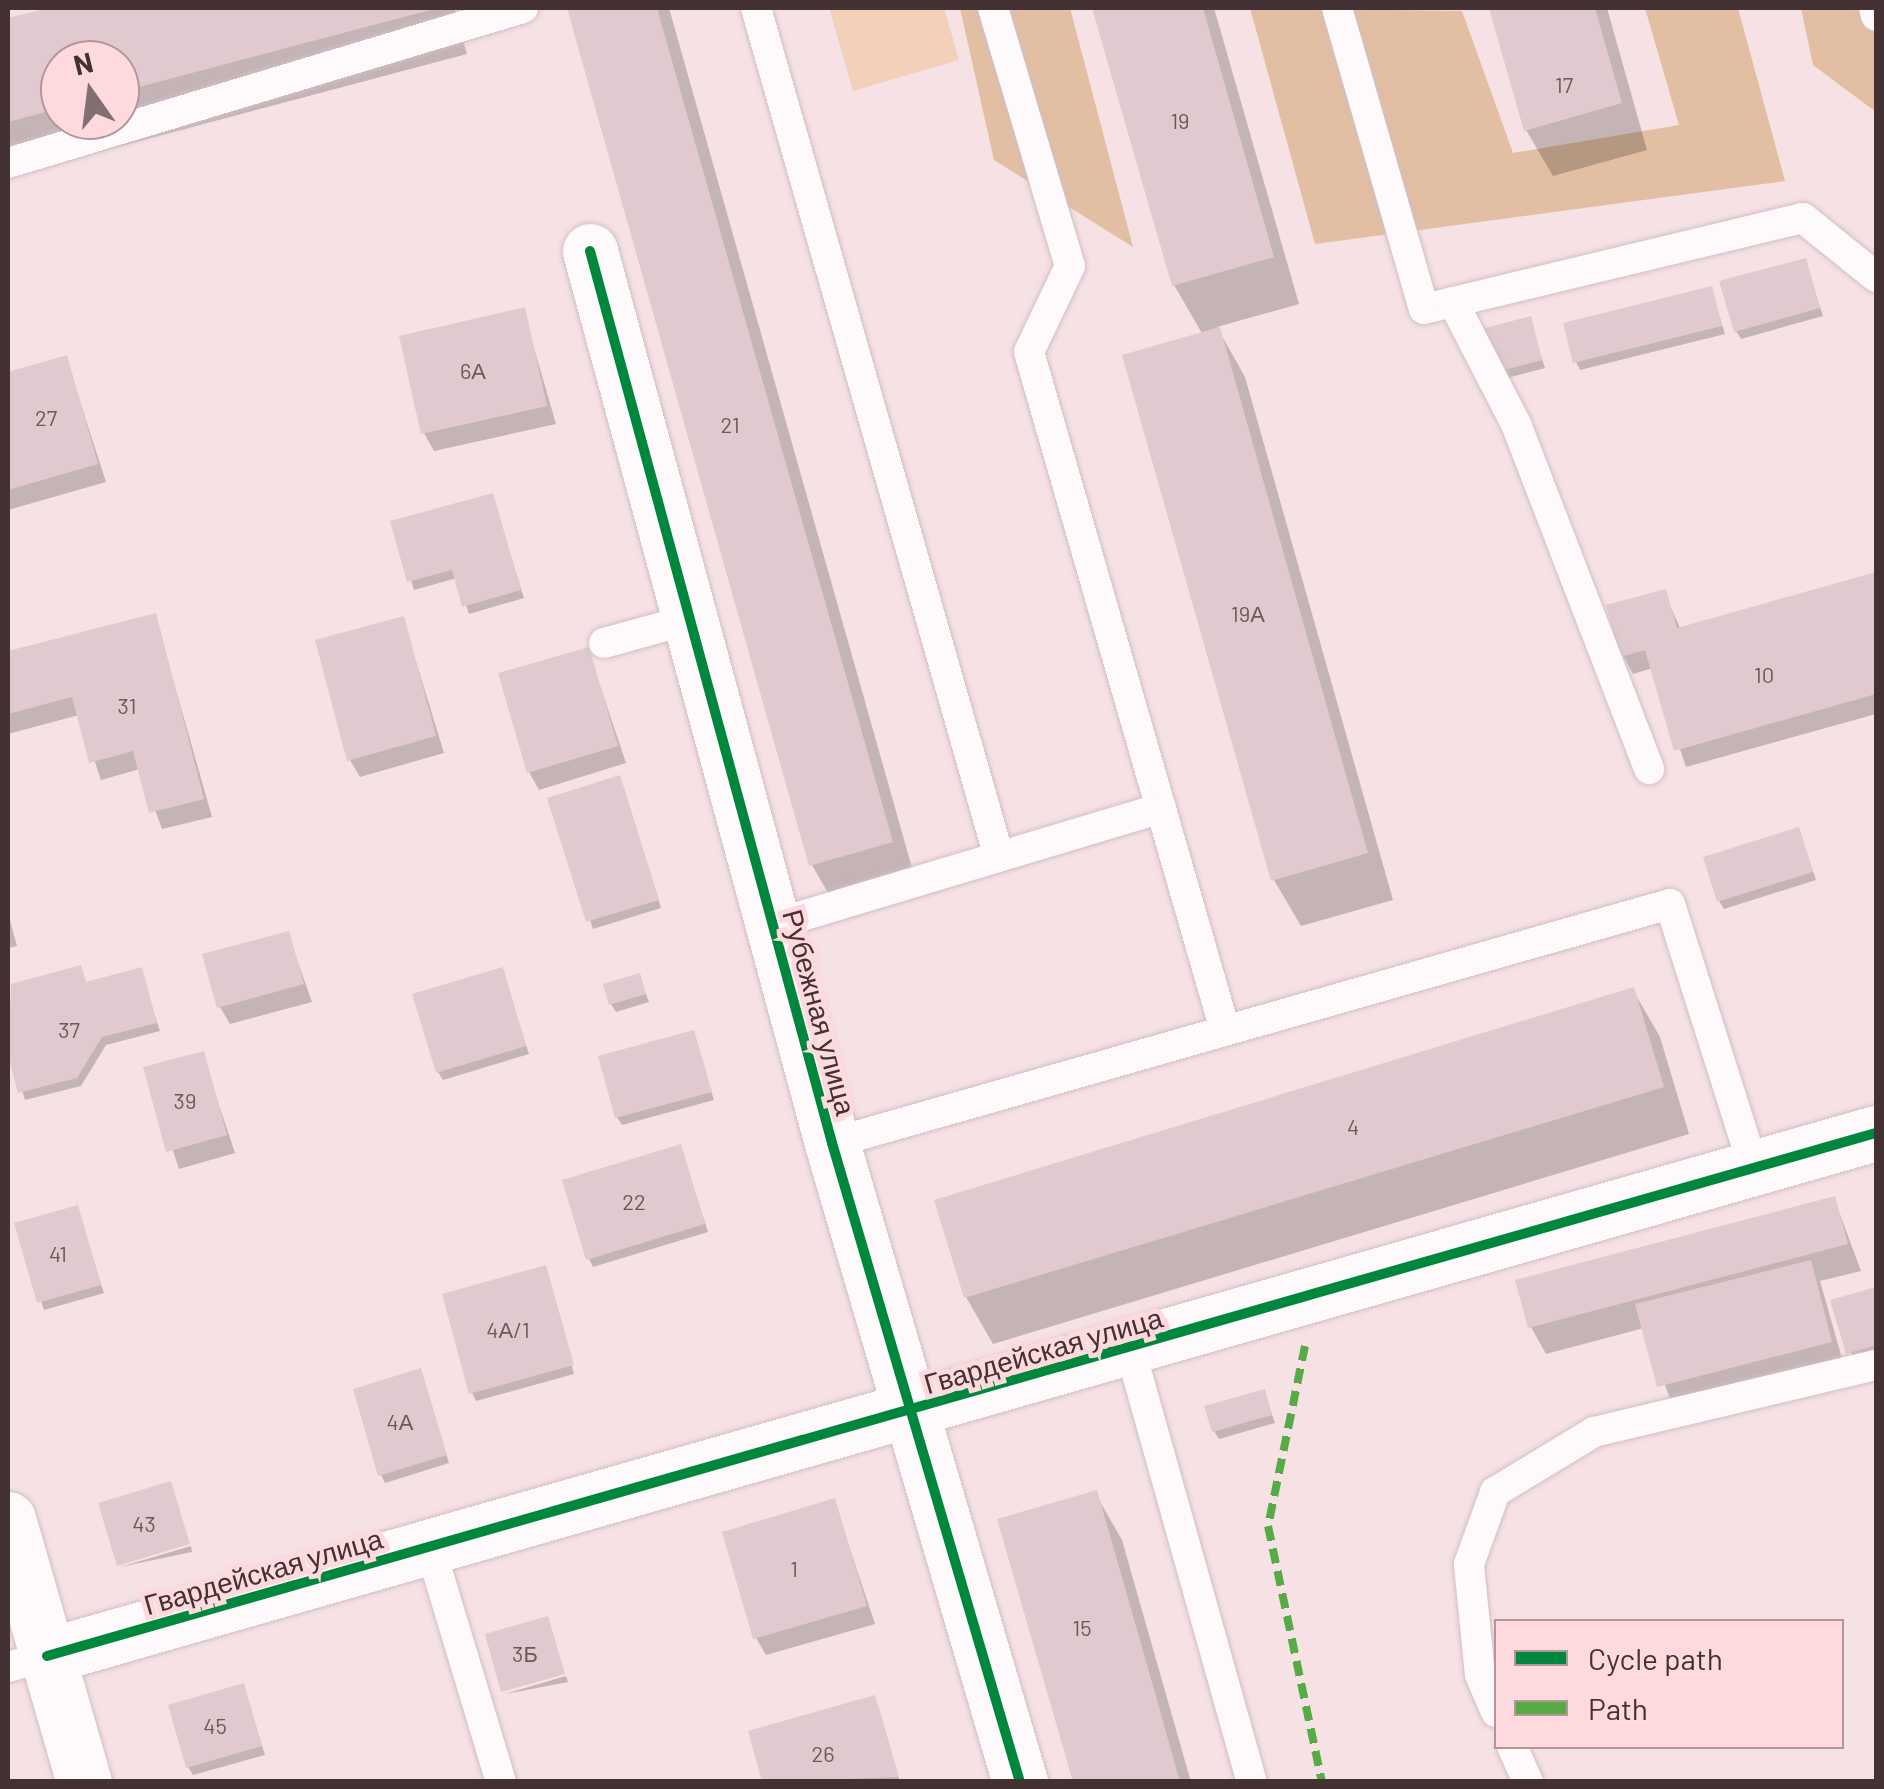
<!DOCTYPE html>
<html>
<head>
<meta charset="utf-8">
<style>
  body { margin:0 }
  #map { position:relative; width:1884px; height:1789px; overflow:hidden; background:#f6e1e4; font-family:Barlow,sans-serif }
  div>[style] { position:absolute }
  .green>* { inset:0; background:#f2d0b9 }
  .forest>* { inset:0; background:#e2bea3 }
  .shadow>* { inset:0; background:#0003 }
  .building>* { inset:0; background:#e1cacf }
  .roads { filter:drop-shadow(0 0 2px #d1bfc2) drop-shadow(0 0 2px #d1bfc2) }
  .service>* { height:30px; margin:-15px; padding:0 15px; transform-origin:15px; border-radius:15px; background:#fefafb }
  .minor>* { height:55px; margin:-27.5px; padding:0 27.5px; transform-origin:27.5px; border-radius:27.5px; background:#fefafb }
  .quiet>* { height:8px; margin-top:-4px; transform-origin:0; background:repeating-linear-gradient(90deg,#56ab45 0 15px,transparent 0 23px) }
  .cycleway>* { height:10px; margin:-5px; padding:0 5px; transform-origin:5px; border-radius:5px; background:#00873e }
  span { translate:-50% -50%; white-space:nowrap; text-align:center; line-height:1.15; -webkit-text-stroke:10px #fed9de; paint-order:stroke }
  .number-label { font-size:22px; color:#6c595c }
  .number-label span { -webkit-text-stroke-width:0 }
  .street-label { font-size:28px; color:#433134 }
  .frame { position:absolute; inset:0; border:10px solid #433134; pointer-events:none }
  .legend { position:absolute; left:1494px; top:1619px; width:350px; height:130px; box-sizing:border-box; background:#fed9de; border:2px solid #b3969a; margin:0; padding:12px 18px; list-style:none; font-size:30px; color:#433134 }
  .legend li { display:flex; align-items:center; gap:20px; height:50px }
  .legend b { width:50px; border:2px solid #b3969a }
  .north { position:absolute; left:40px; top:40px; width:100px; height:100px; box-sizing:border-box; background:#fed9de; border:2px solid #b3969a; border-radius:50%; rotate:346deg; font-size:28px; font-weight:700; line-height:40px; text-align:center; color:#433134 }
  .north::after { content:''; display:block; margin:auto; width:35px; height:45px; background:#826f72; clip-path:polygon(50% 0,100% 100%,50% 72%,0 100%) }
</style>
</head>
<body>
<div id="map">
  <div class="green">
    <div style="clip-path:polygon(829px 8px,944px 8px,959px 60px,853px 91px)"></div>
  </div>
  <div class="forest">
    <div style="clip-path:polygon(960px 8px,1070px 8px,1133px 247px,994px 160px)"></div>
    <div style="clip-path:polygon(1250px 8px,1462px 11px,1513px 153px,1679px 125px,1645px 8px,1738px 8px,1785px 181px,1315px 244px)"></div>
    <div style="clip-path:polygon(1801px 8px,1876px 8px,1876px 112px,1813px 65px)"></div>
  </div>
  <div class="shadow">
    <div style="clip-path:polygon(evenodd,58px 8px,454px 8px,467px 54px,8px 176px,8px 21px,58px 8px,60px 60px,120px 60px,120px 120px,60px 120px,60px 60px)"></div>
    <div style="clip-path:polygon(570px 8px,669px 8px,918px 889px,839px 912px,812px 865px)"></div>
    <div style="clip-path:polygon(1095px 8px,1214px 8px,1299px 304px,1217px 327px,1245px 377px,1393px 900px,1301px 926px,1274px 880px,1203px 335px,1174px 285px)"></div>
    <div style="clip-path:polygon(1491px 8px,1607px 8px,1647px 150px,1553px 176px,1526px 130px)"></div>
    <div style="clip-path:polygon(1805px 261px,1823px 316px,1741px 339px,1736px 331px)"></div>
    <div style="clip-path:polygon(1711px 288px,1725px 334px,1580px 370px,1576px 362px)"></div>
    <div style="clip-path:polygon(523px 310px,556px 424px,434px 451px,424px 433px)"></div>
    <div style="clip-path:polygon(1529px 319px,1545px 368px,1500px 380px)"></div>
    <div style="clip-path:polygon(66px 358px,106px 482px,8px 510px,8px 375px)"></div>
    <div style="clip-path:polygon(492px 496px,524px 598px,469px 614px,457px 578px,414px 590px,393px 523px)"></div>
    <div style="clip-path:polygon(1876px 575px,1876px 714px,1686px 767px,1653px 668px,1633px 674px,1623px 656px,1664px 592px,1681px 630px)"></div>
    <div style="clip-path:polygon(155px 616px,212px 817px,162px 829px,140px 769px,101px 780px,79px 715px,8px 734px,8px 653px)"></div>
    <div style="clip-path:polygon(403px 619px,444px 753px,360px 777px,350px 760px)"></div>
    <div style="clip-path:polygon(588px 650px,626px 763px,539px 790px,529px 772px)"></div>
    <div style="clip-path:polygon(623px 786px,661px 908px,593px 929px,550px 799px)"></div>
    <div style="clip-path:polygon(1802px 838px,1816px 880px,1724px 909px,1719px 901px)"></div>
    <div style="clip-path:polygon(8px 913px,17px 946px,8px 948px)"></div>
    <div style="clip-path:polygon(288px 934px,312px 1002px,230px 1024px,220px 1007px)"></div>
    <div style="clip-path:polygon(80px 968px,87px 984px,140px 970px,160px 1031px,106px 1045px,81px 1086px,25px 1100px,8px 1045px,8px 1006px)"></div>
    <div style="clip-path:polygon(502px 970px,529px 1054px,443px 1080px,438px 1072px)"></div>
    <div style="clip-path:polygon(639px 976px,649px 1002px,616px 1012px,611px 1004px)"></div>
    <div style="clip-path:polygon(1633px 990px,1660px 1037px,1689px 1134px,993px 1344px,966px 1297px,937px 1202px)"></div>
    <div style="clip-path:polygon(693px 1033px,714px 1100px,622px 1125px,617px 1117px)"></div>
    <div style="clip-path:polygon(202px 1054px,235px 1153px,179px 1169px,146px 1069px)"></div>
    <div style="clip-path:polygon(680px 1147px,708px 1232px,593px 1267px,589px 1259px)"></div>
    <div style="clip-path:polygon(1834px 1198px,1861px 1271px,1820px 1281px,1845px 1369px,1675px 1412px,1644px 1328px,1546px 1354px,1531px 1327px)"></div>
    <div style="clip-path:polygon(77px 1208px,104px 1293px,44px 1310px,17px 1225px)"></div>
    <div style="clip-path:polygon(546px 1273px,574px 1374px,476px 1401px,472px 1393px)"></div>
    <div style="clip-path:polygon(1876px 1289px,1876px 1365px,1858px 1371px,1833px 1302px)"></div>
    <div style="clip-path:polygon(420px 1371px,449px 1463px,385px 1483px,381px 1475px)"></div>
    <div style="clip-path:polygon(1264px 1392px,1275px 1423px,1219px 1439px,1214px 1431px)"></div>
    <div style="clip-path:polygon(1095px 1493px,1122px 1540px,1191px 1782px,1075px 1782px)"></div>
    <div style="clip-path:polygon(834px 1501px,875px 1624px,766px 1655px,756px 1638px)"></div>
    <div style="clip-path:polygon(191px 1546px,192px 1552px,120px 1567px)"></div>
    <div style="clip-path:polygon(566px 1676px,568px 1682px,505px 1694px)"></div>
    <div style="clip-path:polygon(243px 1686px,265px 1755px,193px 1775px,188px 1767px)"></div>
    <div style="clip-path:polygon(878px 1706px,900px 1782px,765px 1782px)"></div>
  </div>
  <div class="building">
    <div style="clip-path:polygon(48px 8px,434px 8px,434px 9px,120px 92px,120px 60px,60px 60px,60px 108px,8px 122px,8px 18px)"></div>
    <div style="clip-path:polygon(567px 8px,657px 8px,893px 842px,809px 866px)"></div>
    <div style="clip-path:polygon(1092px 8px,1203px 8px,1274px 257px,1172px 286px)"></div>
    <div style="clip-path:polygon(1489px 8px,1595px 8px,1622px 103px,1524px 131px)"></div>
    <div style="clip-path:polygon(1806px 258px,1820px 308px,1734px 332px,1719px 281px)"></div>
    <div style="clip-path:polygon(1712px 286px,1722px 326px,1573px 363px,1563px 323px)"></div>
    <div style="clip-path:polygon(525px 307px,547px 406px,421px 434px,399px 336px)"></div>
    <div style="clip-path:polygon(1531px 316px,1542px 360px,1493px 373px,1482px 329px)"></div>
    <div style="clip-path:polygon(1220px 327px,1368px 853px,1271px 881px,1122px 355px)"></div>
    <div style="clip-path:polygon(67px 355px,98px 464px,8px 490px,8px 372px)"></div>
    <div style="clip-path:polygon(493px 493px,521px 590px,462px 607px,452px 570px,407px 582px,390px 521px)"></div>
    <div style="clip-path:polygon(1876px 572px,1876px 694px,1674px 751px,1645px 650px,1620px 657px,1606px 605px,1666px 589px,1677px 628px)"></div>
    <div style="clip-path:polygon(156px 613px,204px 799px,149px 813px,133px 751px,89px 763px,72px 697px,8px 714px,8px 651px)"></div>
    <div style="clip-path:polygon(404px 616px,436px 736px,347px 761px,315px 640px)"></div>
    <div style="clip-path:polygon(589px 647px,618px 746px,527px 773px,498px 673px)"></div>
    <div style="clip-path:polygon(620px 775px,659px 900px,586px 922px,547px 798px)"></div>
    <div style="clip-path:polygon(1799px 827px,1813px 872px,1717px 902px,1703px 857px)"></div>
    <div style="clip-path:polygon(289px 931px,304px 984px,217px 1008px,202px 954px)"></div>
    <div style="clip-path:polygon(81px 965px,86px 982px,142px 967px,157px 1023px,102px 1037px,77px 1078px,18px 1093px,8px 1055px,11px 984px)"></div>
    <div style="clip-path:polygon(503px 967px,526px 1046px,436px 1073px,412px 994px)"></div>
    <div style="clip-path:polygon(640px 973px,646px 994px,609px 1005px,603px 984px)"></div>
    <div style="clip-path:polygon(1634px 987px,1664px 1087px,964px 1298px,934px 1200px)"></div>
    <div style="clip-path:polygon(694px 1030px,712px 1092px,615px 1118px,598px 1056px)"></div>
    <div style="clip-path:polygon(204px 1051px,227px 1135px,166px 1152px,143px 1067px)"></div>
    <div style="clip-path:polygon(681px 1144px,705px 1224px,586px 1260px,562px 1180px)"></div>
    <div style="clip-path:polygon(1835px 1196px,1848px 1244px,1528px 1328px,1515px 1280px)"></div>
    <div style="clip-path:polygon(78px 1205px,101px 1285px,37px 1303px,14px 1223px)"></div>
    <div style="clip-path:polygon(1811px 1260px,1832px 1342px,1657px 1387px,1635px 1304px)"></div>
    <div style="clip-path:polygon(546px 1265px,574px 1365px,469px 1394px,442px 1294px)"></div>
    <div style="clip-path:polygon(1876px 1287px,1876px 1345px,1846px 1354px,1830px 1300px)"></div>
    <div style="clip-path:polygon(421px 1368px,447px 1455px,378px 1476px,353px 1389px)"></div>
    <div style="clip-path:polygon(1265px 1389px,1272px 1415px,1212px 1432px,1204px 1406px)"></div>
    <div style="clip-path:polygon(171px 1481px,190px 1544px,117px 1566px,98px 1503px)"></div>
    <div style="clip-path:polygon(1097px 1490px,1155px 1693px,1180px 1782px,1073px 1782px,997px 1519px)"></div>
    <div style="clip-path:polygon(835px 1498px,867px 1606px,753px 1639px,722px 1532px)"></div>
    <div style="clip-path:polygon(548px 1616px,565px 1674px,501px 1692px,485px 1634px)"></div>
    <div style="clip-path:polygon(244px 1683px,262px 1746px,186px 1768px,168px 1705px)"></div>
    <div style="clip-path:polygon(875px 1695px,899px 1777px,762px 1782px,748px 1731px)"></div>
  </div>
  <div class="roads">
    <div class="service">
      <div style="left:756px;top:8px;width:883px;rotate:74.03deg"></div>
      <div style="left:993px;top:8px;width:269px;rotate:73.4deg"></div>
      <div style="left:1070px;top:266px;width:95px;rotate:115.5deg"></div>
      <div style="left:1029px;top:352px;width:706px;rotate:73.88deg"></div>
      <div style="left:1337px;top:8px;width:313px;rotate:73.9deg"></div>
      <div style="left:1424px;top:309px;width:390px;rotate:-13.5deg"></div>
      <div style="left:1803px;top:218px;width:94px;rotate:38.9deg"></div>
      <div style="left:1874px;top:8px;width:8px;rotate:76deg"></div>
      <div style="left:8px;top:163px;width:538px;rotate:-16.75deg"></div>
      <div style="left:1453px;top:302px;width:137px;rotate:62.7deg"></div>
      <div style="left:1516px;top:424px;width:370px;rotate:68.9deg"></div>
      <div style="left:604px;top:643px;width:90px;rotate:-15.4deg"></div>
      <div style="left:798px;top:917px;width:379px;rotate:-16.7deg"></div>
      <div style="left:832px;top:1143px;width:871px;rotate:-15.92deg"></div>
      <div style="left:1670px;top:904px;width:278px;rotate:72.4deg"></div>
      <div style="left:1130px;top:1349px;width:450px;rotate:74.3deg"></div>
      <div style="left:430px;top:1547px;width:245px;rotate:73.2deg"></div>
      <div style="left:8px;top:1667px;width:41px;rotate:-15.8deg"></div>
      <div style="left:1496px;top:1712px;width:40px;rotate:-113.4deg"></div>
      <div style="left:1480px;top:1675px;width:112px;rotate:-95.7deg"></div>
      <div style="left:1469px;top:1564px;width:77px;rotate:-70.1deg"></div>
      <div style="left:1495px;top:1492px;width:116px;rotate:-31.2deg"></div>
      <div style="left:1594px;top:1432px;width:290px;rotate:-13.4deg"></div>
      <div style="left:1512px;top:1746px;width:39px;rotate:66deg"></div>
    </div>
    <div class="minor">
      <div style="left:590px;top:251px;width:924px;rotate:74.82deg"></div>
      <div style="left:832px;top:1143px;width:666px;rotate:73.61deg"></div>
      <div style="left:8px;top:1519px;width:274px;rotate:73.9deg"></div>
      <div style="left:47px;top:1656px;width:1902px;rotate:-15.96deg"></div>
    </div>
  </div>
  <div class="quiet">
    <div style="left:1305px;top:1346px;width:184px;rotate:101.6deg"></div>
    <div style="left:1268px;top:1526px;width:262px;rotate:78.1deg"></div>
  </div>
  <div class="cycleway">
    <div style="left:590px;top:251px;width:924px;rotate:74.82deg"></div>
    <div style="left:832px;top:1143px;width:666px;rotate:73.61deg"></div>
    <div style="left:47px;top:1656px;width:1902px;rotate:-15.96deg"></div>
  </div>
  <div class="number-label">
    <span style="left:1564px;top:85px">17</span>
    <span style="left:1180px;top:121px">19</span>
    <span style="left:473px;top:371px">6А</span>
    <span style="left:46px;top:418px">27</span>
    <span style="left:730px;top:425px">21</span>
    <span style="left:1248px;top:614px">19А</span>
    <span style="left:1764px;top:675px">10</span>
    <span style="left:127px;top:706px">31</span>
    <span style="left:69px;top:1030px">37</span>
    <span style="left:185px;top:1101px">39</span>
    <span style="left:1353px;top:1127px">4</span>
    <span style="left:634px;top:1202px">22</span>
    <span style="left:58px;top:1254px">41</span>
    <span style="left:508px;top:1330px">4А/1</span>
    <span style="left:400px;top:1422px">4А</span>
    <span style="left:144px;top:1524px">43</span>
    <span style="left:794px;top:1569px">1</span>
    <span style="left:1082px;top:1628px">15</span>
    <span style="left:525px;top:1654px">3Б</span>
    <span style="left:215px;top:1726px">45</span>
    <span style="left:823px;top:1754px">26</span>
  </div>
  <div class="street-label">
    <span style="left:820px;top:1012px;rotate:75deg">Рубежная улица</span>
    <span style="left:1043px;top:1350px;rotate:-16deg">Гвардейская улица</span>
    <span style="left:263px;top:1571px;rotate:-16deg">Гвардейская улица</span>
  </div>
  <div class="frame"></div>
  <ul class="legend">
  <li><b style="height:12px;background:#00873e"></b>Cycle path</li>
  <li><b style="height:12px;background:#56ab45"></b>Path</li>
  </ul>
  <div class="north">N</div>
</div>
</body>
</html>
